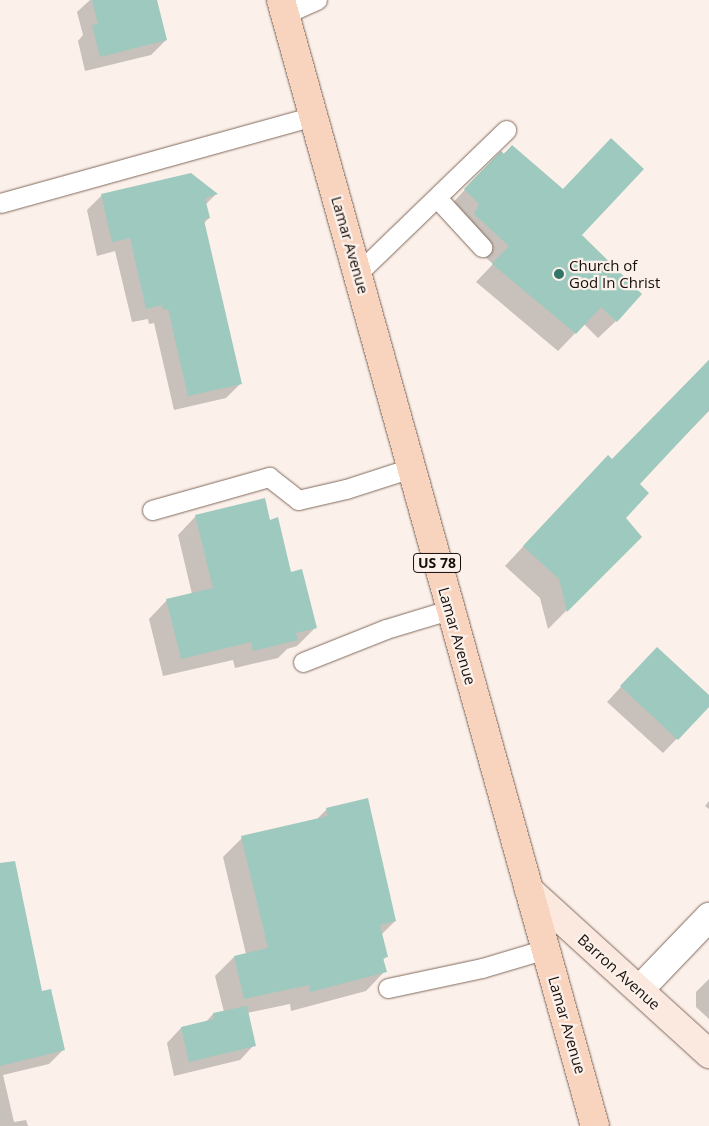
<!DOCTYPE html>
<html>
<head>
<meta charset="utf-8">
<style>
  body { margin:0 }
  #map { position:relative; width:709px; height:1126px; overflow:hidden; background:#fbf0ea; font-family:"Open Sans",sans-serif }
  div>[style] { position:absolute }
  .shadow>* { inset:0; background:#0003 }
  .building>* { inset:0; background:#9dc9be }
  .roads { filter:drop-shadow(0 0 1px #816a5d) drop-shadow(0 0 1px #816a5d) }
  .service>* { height:19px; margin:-9.5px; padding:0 9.5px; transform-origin:9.5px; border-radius:9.5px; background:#fff }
  .minor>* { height:28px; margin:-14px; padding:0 14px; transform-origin:14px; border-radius:14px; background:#fff }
  .secondary>* { height:28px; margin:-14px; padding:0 14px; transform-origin:14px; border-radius:14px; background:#fbe9df }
  .primary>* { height:28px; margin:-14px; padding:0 14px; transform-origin:14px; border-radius:14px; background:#f8d3be }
  .dots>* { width:14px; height:14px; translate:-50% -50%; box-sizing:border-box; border:2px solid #fbf0ea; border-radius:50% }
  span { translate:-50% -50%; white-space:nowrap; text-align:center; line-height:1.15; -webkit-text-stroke:4.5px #fbf0ea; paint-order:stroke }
  .shield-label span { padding:1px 4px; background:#fbf0ea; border:1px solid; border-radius:4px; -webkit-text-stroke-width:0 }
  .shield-label { font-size:14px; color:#170f0a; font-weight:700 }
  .street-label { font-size:15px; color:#170f0a }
  .poi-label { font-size:15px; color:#170f0a }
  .left { translate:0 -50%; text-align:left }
</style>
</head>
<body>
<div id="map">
  <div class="shadow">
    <div style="clip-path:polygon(90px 0,156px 0,166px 40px,151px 55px,85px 71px,78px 41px,83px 35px,77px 12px)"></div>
    <div style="clip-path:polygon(512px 147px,563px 190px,616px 321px,598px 338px,584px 324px,558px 351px,476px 282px,493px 264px,457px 232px,448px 208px,483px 170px)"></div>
    <div style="clip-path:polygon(216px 194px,206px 204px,209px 218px,204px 223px,241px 383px,226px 398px,174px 410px,154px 323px,149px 324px,148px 319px,132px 322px,115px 251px,97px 256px,87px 210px,102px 195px)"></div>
    <div style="clip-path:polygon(709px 360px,709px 411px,638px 484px,624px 518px,640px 537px,548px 629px,540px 598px,505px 566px,589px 476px,612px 460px)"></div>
    <div style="clip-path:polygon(196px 516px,269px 521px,315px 628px,297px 646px,287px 649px,278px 658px,235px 668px,233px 660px,163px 676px,149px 619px,167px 600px,192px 594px,178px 535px)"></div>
    <div style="clip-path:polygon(643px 663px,709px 697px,709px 705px,663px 753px,607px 702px)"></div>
    <div style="clip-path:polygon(709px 801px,709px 809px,705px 806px)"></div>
    <div style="clip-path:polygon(327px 809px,395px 921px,381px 935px,386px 957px,382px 961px,385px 971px,366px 991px,291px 1011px,290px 1004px,247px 1013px,254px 1045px,240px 1060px,174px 1076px,167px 1043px,181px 1028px,205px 1023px,213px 1014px,224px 1012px,215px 976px,234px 957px,246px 954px,223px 857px,242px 838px,316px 820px)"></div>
    <div style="clip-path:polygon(0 907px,64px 1049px,49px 1064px,3px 1075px,14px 1122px,26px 1120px,28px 1126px,0 1126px)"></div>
    <div style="clip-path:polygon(709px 979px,709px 1019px,696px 1007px,696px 992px)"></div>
  </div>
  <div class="building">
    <div style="clip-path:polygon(92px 0,157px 0,167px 40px,100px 57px,92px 25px,98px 24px)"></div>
    <div style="clip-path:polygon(611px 138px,644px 169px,582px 235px,642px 294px,617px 322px,601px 307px,576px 334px,492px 264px,509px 246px,474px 214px,479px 204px,464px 189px,501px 151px,504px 154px,512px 145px,563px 189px)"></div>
    <div style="clip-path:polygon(191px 173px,218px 194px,205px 198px,210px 218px,204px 220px,242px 384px,188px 396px,168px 309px,163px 310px,162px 305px,146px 309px,130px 238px,112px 242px,101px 194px)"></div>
    <div style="clip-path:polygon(709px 360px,709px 410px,640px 484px,649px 493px,626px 518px,642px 537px,567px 612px,559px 579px,523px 546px,608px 455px,612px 459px)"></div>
    <div style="clip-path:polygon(265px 498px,270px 520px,278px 517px,291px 572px,302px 569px,317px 628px,296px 633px,298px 640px,253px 651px,251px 642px,181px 659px,166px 599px,213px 588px,195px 515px)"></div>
    <div style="clip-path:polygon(657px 647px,709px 695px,709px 707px,678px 740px,620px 686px)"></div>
    <div style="clip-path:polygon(368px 798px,396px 921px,380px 925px,388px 957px,383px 958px,387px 972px,310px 992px,309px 985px,244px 999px,234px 956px,268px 948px,241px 836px,328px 816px,326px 808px)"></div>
    <div style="clip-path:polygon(15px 861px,42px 991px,51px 989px,65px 1050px,0 1066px,0 863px)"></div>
    <div style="clip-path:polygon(247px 1006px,256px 1046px,189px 1062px,181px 1027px,214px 1019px,213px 1013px)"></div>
  </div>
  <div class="roads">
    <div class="service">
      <div style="left:285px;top:14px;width:35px;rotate:-24deg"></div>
      <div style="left:437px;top:198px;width:67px;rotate:47.4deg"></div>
      <div style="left:0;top:203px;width:326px;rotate:-15.5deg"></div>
      <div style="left:358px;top:273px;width:206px;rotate:-44deg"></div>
      <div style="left:152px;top:510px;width:122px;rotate:-15.8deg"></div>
      <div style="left:269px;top:477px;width:37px;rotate:38deg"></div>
      <div style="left:298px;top:500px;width:49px;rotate:-12.9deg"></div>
      <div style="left:346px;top:489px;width:68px;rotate:-17.9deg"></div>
      <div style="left:303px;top:662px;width:89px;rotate:-21.7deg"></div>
      <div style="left:386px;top:629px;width:66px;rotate:-16.8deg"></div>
      <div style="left:388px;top:988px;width:96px;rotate:-12deg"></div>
      <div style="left:482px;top:968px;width:67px;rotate:-16.5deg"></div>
    </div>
    <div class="minor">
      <div style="left:640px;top:989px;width:100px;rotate:-46.2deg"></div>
    </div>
    <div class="secondary">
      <div style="left:529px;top:890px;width:244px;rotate:42.3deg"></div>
    </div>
    <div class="primary">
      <div style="left:281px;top:0;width:1169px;rotate:74.42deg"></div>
    </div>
  </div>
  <div class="dots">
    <div style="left:559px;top:274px;background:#317567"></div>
  </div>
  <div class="shield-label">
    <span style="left:437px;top:563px">US 78</span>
  </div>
  <div class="street-label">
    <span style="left:350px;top:245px;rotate:74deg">Lamar Avenue</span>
    <span style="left:457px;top:636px;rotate:74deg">Lamar Avenue</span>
    <span style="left:619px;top:972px;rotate:42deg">Barron Avenue</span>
    <span style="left:567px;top:1025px;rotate:74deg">Lamar Avenue</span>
  </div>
  <div class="poi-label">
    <span class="left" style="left:569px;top:274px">Church of<br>God In Christ</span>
  </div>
</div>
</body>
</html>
